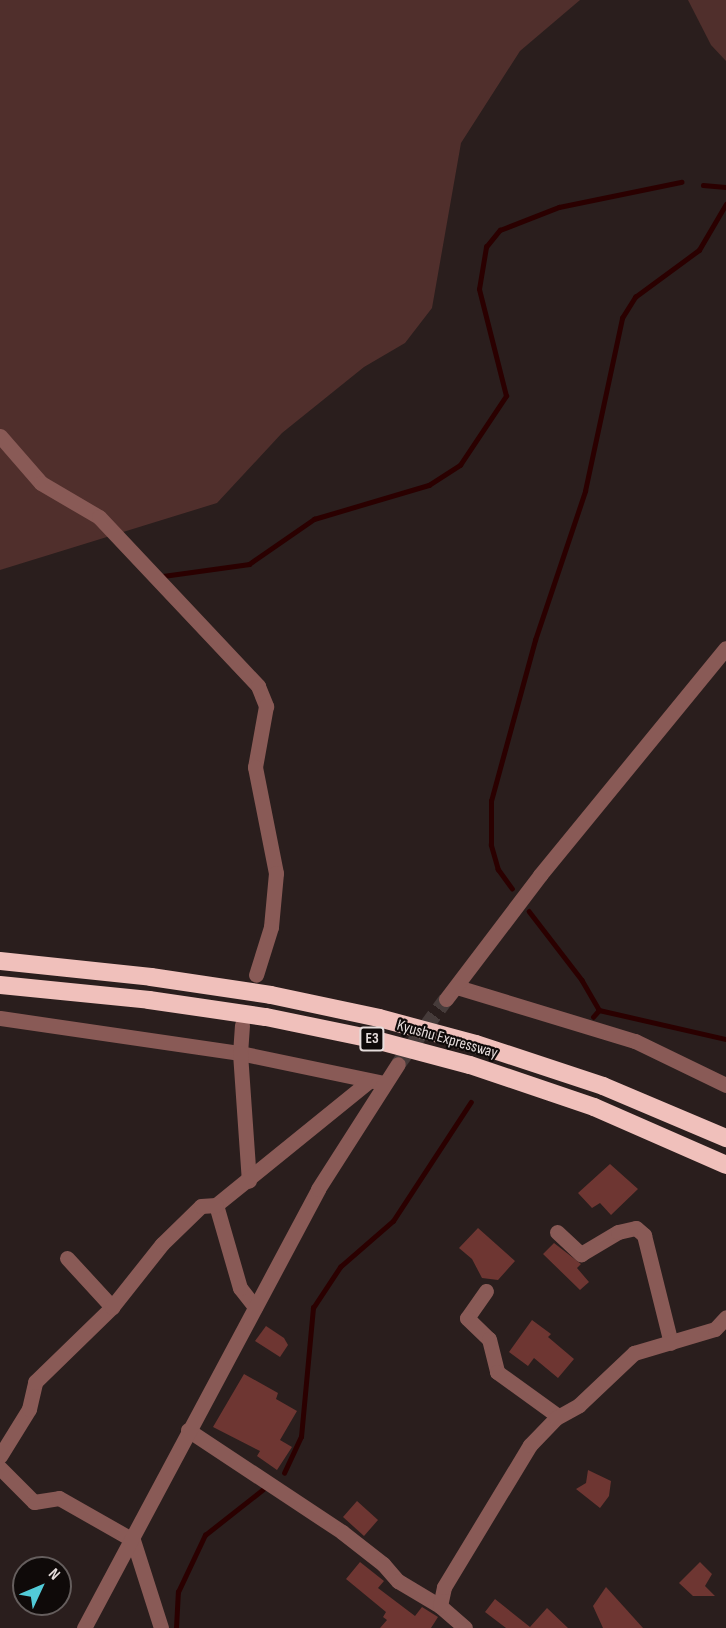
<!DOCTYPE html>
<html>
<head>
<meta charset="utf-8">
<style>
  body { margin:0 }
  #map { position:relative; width:726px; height:1628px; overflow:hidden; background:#2a1e1d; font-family:"Sofia Sans Condensed",sans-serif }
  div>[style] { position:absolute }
  .green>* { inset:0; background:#502f2c }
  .stream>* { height:4.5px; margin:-2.25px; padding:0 2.25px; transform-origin:2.25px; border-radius:2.25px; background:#2a0000 }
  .building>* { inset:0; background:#6e3632 }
  .minor-tunnel>* { height:15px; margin-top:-7.5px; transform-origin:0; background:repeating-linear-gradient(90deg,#463b3a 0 15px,transparent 0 23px) }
  .minor>* { height:15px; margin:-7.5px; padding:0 7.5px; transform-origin:7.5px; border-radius:7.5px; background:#895a56 }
  .highway>* { height:18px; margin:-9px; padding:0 9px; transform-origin:9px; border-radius:9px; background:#f0c0bb }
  span { translate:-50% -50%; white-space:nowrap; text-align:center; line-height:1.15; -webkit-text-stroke:4.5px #0f0a09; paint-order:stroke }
  .shield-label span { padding:2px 4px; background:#0f0a09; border:2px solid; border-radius:4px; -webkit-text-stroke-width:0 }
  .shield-label { font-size:15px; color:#e6dddc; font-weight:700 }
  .street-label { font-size:16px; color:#e6dddc }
  .north { position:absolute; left:12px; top:1556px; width:60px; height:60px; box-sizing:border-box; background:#0f0a09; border:2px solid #655e5d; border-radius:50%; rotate:46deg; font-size:16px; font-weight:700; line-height:24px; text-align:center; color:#e6dddc }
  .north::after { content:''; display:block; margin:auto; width:21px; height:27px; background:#52cbd8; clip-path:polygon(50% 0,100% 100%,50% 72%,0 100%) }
</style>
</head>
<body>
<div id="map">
  <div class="green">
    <div style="clip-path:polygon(0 0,580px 0,520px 51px,461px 143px,432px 308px,405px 343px,364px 367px,282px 433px,217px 503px,0 570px)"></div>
    <div style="clip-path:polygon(688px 0,726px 0,726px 61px,711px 45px)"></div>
  </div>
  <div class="stream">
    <div style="left:703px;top:185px;width:23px;rotate:5deg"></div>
    <div style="left:163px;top:576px;width:87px;rotate:-7.9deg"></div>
    <div style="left:249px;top:564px;width:79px;rotate:-34.7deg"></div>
    <div style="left:314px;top:519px;width:120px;rotate:-16.5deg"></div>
    <div style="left:429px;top:485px;width:37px;rotate:-33deg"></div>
    <div style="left:460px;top:465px;width:83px;rotate:-56.3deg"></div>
    <div style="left:506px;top:396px;width:110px;rotate:-104.2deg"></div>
    <div style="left:479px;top:289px;width:43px;rotate:-80.5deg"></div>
    <div style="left:486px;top:247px;width:22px;rotate:-51deg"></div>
    <div style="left:500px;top:230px;width:63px;rotate:-21.3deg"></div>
    <div style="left:559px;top:207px;width:125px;rotate:-11.6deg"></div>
    <div style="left:512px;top:889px;width:24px;rotate:-126deg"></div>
    <div style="left:498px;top:870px;width:26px;rotate:-106deg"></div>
    <div style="left:491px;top:845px;width:44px;rotate:-90deg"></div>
    <div style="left:491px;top:801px;width:167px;rotate:-74.7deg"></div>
    <div style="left:535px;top:640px;width:157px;rotate:-71.4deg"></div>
    <div style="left:585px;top:491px;width:177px;rotate:-77.9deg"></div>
    <div style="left:622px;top:318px;width:25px;rotate:-58deg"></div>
    <div style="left:635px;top:297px;width:79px;rotate:-36.3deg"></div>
    <div style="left:699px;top:250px;width:53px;rotate:-59.6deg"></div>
    <div style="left:529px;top:911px;width:87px;rotate:52.5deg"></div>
    <div style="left:582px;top:980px;width:34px;rotate:60deg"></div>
    <div style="left:599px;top:1010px;width:130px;rotate:12.9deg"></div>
    <div style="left:593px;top:1017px;width:9px;rotate:-49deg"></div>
    <div style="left:284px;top:1473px;width:40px;rotate:-65deg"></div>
    <div style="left:301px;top:1437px;width:130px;rotate:-84.7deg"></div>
    <div style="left:313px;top:1308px;width:49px;rotate:-56.6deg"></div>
    <div style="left:340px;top:1267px;width:70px;rotate:-41deg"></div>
    <div style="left:393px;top:1221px;width:142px;rotate:-56.8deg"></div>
    <div style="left:176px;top:1628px;width:36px;rotate:-87deg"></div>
    <div style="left:178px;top:1592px;width:63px;rotate:-64.7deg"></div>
    <div style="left:205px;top:1535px;width:78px;rotate:-38.2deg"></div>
  </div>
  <div class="building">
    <div style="clip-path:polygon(610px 1164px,638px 1189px,611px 1215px,600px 1203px,592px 1208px,578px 1193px)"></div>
    <div style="clip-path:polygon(478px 1228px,515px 1261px,498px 1280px,482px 1278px,472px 1259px,459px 1248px)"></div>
    <div style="clip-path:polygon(554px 1243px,581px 1264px,577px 1268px,589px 1282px,580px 1290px,543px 1254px)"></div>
    <div style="clip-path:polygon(532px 1320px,551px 1334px,548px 1337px,574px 1359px,558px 1378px,534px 1358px,528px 1366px,509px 1352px)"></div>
    <div style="clip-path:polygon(266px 1326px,284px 1338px,288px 1345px,280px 1357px,255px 1341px)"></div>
    <div style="clip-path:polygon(244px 1374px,278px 1393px,276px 1399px,297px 1411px,280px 1440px,292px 1447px,277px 1470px,257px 1456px,260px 1451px,213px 1427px)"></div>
    <div style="clip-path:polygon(588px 1470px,611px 1481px,609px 1496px,600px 1508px,576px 1489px,586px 1483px)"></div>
    <div style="clip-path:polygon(357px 1501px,378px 1520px,364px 1536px,343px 1517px)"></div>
    <div style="clip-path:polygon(360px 1562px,384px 1581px,378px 1588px,415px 1616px,422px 1607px,438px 1617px,431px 1628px,380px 1628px,387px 1620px,383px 1617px,386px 1612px,346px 1579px)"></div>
    <div style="clip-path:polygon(700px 1562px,712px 1574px,705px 1586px,715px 1596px,693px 1596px,679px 1583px)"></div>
    <div style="clip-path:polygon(606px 1587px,643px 1628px,603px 1628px,593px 1606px)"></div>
    <div style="clip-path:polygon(495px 1599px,530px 1627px,547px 1608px,568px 1628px,506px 1628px,485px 1612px)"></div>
  </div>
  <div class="minor-tunnel">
    <div style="left:398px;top:1064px;width:81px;rotate:-53.6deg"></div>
  </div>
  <div class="minor">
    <div style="left:0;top:436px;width:62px;rotate:48.9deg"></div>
    <div style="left:41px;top:483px;width:67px;rotate:30.4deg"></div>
    <div style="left:99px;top:517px;width:232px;rotate:46.7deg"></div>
    <div style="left:258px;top:686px;width:22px;rotate:68deg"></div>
    <div style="left:266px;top:706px;width:62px;rotate:100.2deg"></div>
    <div style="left:255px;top:767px;width:108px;rotate:78.8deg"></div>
    <div style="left:276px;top:873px;width:54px;rotate:95.3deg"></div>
    <div style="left:271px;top:927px;width:50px;rotate:107.4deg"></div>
    <div style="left:457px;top:987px;width:186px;rotate:16.9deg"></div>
    <div style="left:635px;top:1041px;width:101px;rotate:25.8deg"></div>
    <div style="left:446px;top:999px;width:156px;rotate:-52.8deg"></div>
    <div style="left:540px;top:875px;width:293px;rotate:-50.7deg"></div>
    <div style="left:0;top:1018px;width:243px;rotate:8.3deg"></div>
    <div style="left:240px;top:1053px;width:146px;rotate:11.8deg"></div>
    <div style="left:242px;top:1025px;width:28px;rotate:94deg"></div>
    <div style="left:240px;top:1053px;width:128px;rotate:86deg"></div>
    <div style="left:557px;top:1232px;width:33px;rotate:43deg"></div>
    <div style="left:581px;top:1254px;width:43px;rotate:-30.7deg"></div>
    <div style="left:618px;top:1232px;width:18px;rotate:-13deg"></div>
    <div style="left:636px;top:1228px;width:11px;rotate:41deg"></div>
    <div style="left:644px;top:1235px;width:111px;rotate:76deg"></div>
    <div style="left:67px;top:1258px;width:67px;rotate:47.4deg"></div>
    <div style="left:486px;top:1291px;width:33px;rotate:125deg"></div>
    <div style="left:467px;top:1318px;width:30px;rotate:44deg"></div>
    <div style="left:489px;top:1339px;width:34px;rotate:76deg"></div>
    <div style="left:497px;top:1372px;width:75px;rotate:35.8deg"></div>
    <div style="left:255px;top:1307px;width:24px;rotate:-128deg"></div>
    <div style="left:240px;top:1288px;width:86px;rotate:-106.1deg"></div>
    <div style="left:216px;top:1205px;width:197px;rotate:-39deg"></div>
    <div style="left:188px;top:1430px;width:185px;rotate:33.5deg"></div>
    <div style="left:342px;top:1532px;width:52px;rotate:38deg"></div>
    <div style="left:383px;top:1564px;width:23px;rotate:49deg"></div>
    <div style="left:398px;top:1581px;width:49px;rotate:30.8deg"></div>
    <div style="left:440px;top:1606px;width:33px;rotate:41deg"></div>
    <div style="left:0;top:1456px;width:55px;rotate:-58.3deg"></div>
    <div style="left:29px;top:1409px;width:28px;rotate:-77deg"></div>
    <div style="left:35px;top:1382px;width:107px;rotate:-44.2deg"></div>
    <div style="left:112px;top:1307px;width:80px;rotate:-51.6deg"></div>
    <div style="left:162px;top:1244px;width:54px;rotate:-44.3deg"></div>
    <div style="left:201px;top:1206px;width:15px;rotate:-4deg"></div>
    <div style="left:0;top:1468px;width:48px;rotate:45deg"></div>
    <div style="left:34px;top:1502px;width:25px;rotate:-9deg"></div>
    <div style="left:59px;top:1498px;width:85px;rotate:29.6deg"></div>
    <div style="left:133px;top:1540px;width:92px;rotate:72.3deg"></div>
    <div style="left:440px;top:1606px;width:19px;rotate:-78deg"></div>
    <div style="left:444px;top:1587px;width:166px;rotate:-58.8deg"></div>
    <div style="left:530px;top:1445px;width:37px;rotate:-46deg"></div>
    <div style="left:556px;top:1418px;width:26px;rotate:-29deg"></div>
    <div style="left:579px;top:1405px;width:76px;rotate:-43.4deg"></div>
    <div style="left:634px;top:1353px;width:84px;rotate:-16.5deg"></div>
    <div style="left:715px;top:1329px;width:16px;rotate:-47deg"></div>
    <div style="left:84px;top:1628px;width:497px;rotate:-61.9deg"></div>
    <div style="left:318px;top:1189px;width:148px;rotate:-57.4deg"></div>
  </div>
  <div class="highway">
    <div style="left:0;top:961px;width:152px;rotate:6deg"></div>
    <div style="left:151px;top:977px;width:121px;rotate:8.5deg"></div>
    <div style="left:271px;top:995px;width:110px;rotate:12deg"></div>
    <div style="left:379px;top:1018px;width:100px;rotate:15deg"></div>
    <div style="left:476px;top:1044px;width:134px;rotate:18.3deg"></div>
    <div style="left:603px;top:1086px;width:134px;rotate:22.9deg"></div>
    <div style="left:0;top:985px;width:150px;rotate:5.7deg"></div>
    <div style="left:149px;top:1000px;width:118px;rotate:8.3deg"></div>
    <div style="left:266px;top:1017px;width:108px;rotate:11.7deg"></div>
    <div style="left:372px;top:1039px;width:101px;rotate:14.9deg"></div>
    <div style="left:470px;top:1065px;width:131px;rotate:18.7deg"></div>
    <div style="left:594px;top:1107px;width:144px;rotate:23.7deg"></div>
  </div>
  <div class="shield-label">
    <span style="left:372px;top:1039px">E3</span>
  </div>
  <div class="street-label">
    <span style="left:447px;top:1040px;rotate:16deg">Kyushu Expressway</span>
  </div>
  <div class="north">N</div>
</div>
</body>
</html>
